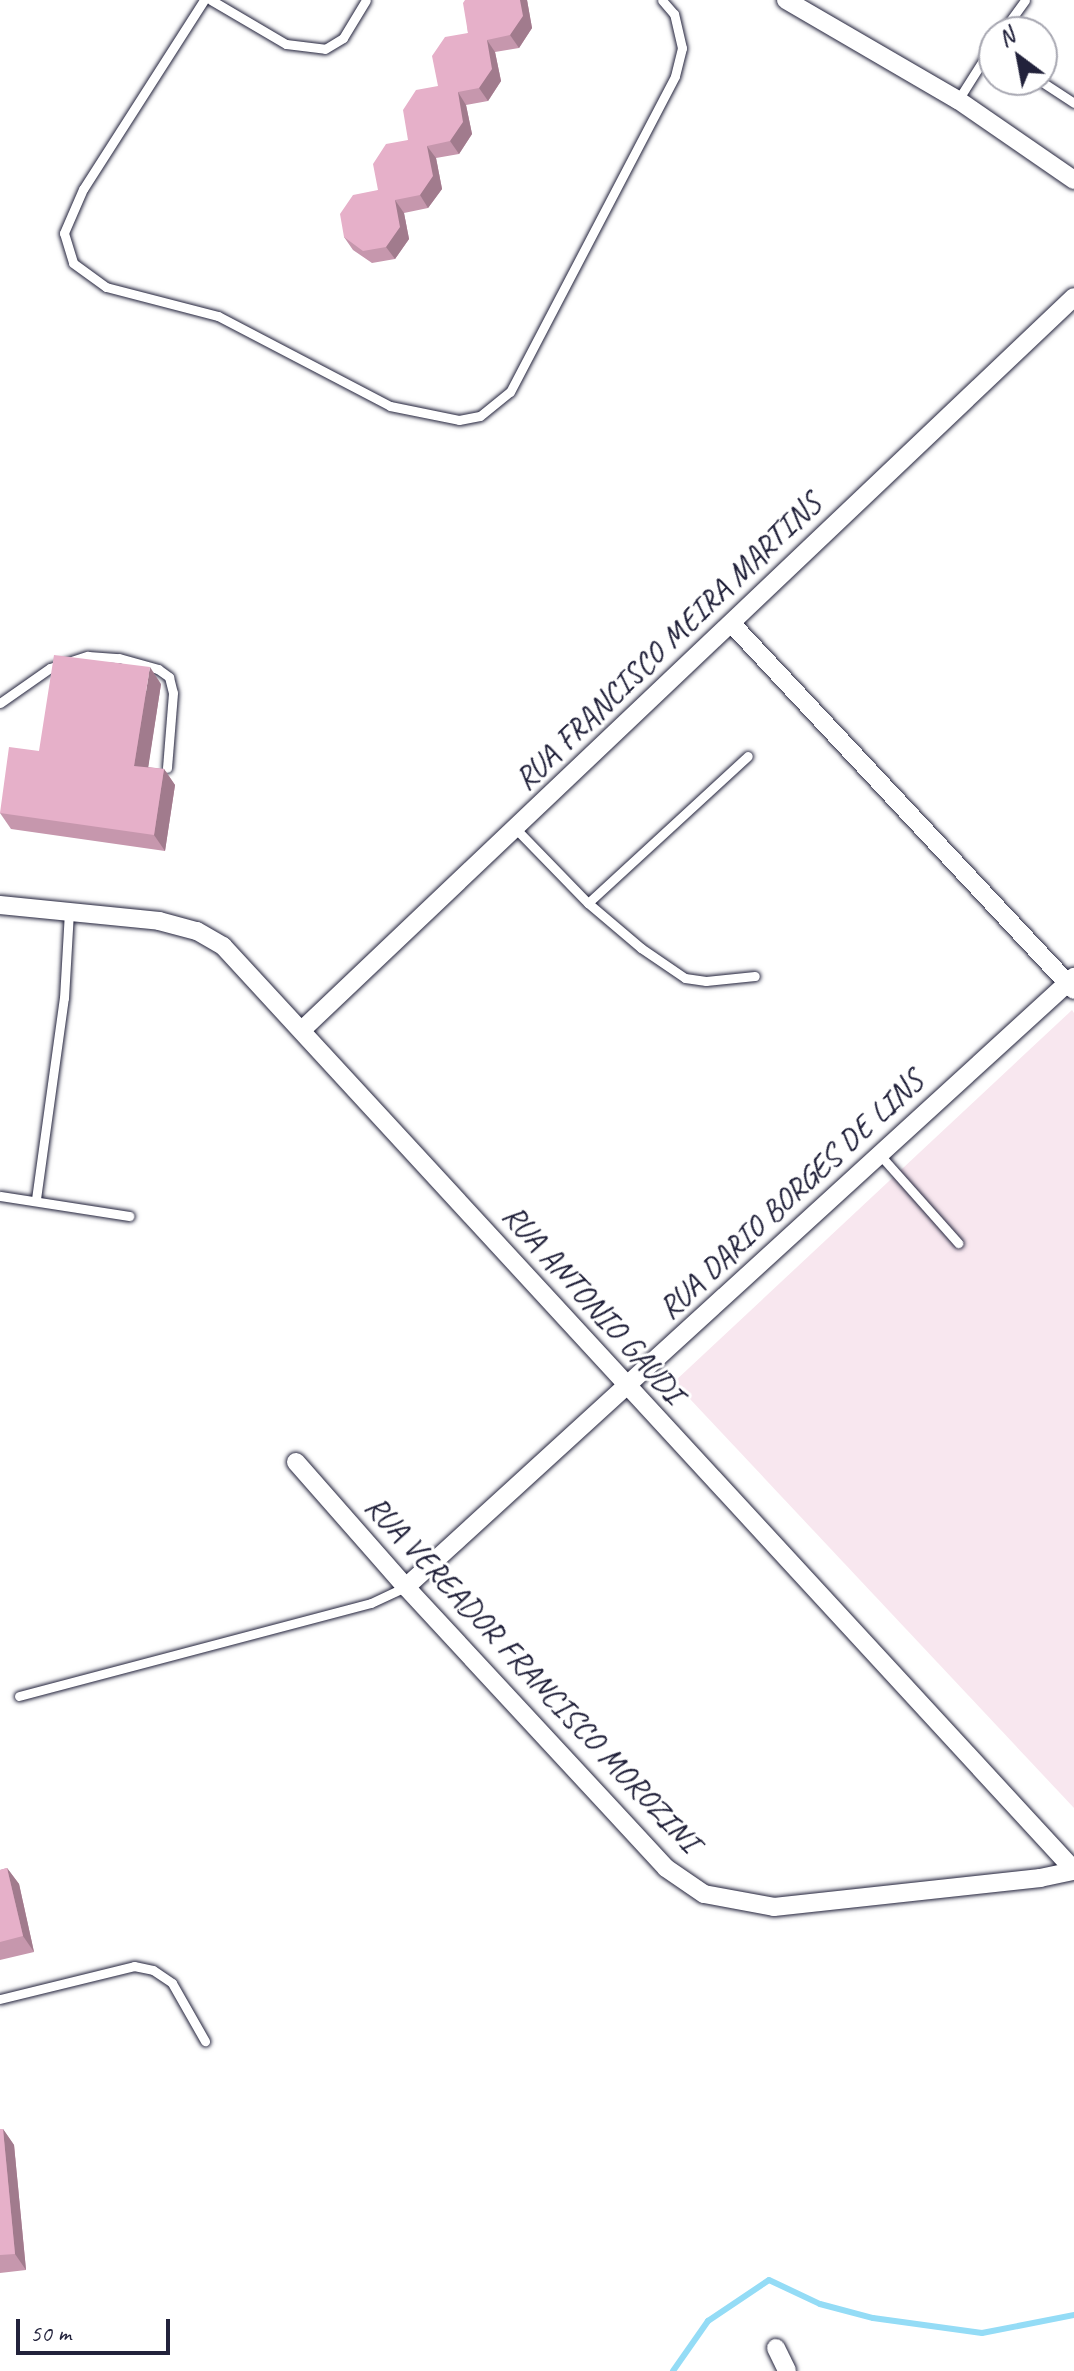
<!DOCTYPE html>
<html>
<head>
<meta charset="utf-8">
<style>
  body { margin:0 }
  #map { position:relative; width:1074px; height:2371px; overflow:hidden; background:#fff; font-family:Caveat,sans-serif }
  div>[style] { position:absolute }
  .built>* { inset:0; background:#f8e7ef }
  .stream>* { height:6px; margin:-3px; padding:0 3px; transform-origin:3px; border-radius:3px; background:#94dcf6 }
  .roads { filter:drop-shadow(0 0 2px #22223b) drop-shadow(0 0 2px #22223b) }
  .service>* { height:9px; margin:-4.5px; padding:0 4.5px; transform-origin:4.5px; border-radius:4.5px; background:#fff }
  .minor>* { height:18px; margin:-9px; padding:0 9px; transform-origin:9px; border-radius:9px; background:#fff }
  .wall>* { inset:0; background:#c697ad }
  .shaded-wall>* { inset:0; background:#a17b8d }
  .building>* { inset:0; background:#e6b0c9 }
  span { translate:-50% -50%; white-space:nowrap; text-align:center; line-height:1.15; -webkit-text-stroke:6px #fff; paint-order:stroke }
  .street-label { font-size:32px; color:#22223b }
  .north { position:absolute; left:978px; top:16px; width:80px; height:80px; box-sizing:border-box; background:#fff; border:2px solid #a7a7b1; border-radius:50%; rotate:328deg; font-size:22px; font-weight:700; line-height:32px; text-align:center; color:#22223b }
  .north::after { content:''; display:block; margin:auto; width:28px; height:36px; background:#22223b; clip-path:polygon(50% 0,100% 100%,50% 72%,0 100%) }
  .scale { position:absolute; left:16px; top:2319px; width:154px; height:36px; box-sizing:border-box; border:4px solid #22223b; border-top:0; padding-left:10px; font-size:24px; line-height:28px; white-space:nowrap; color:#22223b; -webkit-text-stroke:6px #fff; paint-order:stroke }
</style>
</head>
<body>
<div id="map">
  <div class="built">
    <div style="clip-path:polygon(1072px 1010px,1074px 1013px,1074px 1808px,674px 1382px)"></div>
  </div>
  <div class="stream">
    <div style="left:673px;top:2371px;width:61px;rotate:-55deg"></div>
    <div style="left:708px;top:2321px;width:73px;rotate:-33.9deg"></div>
    <div style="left:769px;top:2280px;width:56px;rotate:25.2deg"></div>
    <div style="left:820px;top:2304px;width:55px;rotate:14.8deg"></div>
    <div style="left:873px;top:2318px;width:110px;rotate:7.8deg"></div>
    <div style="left:982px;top:2333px;width:94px;rotate:-11.1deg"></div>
  </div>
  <div class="roads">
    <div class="service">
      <div style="left:204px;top:0;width:224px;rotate:122.6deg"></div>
      <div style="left:83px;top:189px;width:48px;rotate:113.4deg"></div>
      <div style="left:64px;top:233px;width:31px;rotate:73deg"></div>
      <div style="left:73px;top:263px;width:41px;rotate:36deg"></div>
      <div style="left:106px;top:287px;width:116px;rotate:14.5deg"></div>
      <div style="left:218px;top:316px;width:194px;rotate:27.6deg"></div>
      <div style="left:390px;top:406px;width:70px;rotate:11.5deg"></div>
      <div style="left:459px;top:420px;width:21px;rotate:-11deg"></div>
      <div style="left:480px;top:416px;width:38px;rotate:-39deg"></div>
      <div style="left:510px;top:392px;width:356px;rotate:-62.4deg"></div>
      <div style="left:675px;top:76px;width:29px;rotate:-76deg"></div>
      <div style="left:682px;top:48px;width:35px;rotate:-103deg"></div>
      <div style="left:674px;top:14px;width:18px;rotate:-131deg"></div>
      <div style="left:211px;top:0;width:87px;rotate:30.4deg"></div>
      <div style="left:286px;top:44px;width:39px;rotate:7deg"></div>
      <div style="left:325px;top:49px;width:21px;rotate:-31deg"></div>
      <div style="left:343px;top:38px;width:44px;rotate:-58.8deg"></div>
      <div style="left:1002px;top:32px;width:39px;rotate:-54deg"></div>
      <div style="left:1039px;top:80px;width:42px;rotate:33.3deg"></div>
      <div style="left:958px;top:100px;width:67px;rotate:-57.7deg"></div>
      <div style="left:0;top:703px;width:61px;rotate:-35deg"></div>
      <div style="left:50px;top:668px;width:40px;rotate:-18deg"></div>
      <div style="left:88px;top:656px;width:31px;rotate:4deg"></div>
      <div style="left:119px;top:658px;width:41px;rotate:15.8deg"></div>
      <div style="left:158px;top:669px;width:14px;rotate:36deg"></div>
      <div style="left:169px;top:677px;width:16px;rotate:76deg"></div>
      <div style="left:173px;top:693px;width:75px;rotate:94.6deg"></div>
      <div style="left:515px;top:828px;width:105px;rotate:45.8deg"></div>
      <div style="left:588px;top:903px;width:70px;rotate:40.3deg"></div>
      <div style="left:641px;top:948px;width:53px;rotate:34.3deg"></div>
      <div style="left:685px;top:978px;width:21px;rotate:8deg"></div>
      <div style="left:706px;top:981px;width:49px;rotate:-5.8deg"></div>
      <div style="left:588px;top:903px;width:217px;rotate:-42.6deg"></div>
      <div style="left:880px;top:1155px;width:118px;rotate:48.4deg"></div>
      <div style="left:0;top:1196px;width:131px;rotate:8.8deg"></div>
      <div style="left:36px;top:1199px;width:203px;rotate:-82.1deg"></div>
      <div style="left:64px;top:998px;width:86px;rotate:-86.7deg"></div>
      <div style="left:19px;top:1696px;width:364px;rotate:-14.8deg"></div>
      <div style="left:371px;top:1603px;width:38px;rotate:-25deg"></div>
      <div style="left:0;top:1999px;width:138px;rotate:-13.8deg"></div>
      <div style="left:134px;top:1966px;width:19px;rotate:12deg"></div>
      <div style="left:153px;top:1970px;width:23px;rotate:34deg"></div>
      <div style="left:172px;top:1983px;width:67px;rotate:60.4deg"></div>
    </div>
    <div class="minor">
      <div style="left:786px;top:0;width:199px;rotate:30.2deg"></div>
      <div style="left:958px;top:100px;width:141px;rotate:34.6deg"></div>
      <div style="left:731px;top:623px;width:502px;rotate:46.94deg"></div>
      <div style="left:0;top:905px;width:160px;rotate:5.7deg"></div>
      <div style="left:159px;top:921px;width:39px;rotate:15deg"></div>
      <div style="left:197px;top:931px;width:30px;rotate:30deg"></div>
      <div style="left:223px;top:946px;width:1256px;rotate:47.36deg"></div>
      <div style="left:303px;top:1029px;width:1063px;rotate:-43.51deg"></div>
      <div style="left:296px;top:1462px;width:167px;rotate:48.7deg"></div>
      <div style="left:406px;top:1587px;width:383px;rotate:47.2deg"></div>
      <div style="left:666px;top:1868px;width:46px;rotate:34.4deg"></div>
      <div style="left:704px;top:1894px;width:71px;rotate:10.5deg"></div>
      <div style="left:774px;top:1907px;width:268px;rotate:-6.2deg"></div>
      <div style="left:1040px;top:1878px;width:35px;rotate:-12deg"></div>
      <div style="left:406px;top:1587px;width:905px;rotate:-42.4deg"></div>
      <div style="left:776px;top:2348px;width:25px;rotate:64deg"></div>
    </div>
  </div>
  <div class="wall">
    <div style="clip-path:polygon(465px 0,527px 0,532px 28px,519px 48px,495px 52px,501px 81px,488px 101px,466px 105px,472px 134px,459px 154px,436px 158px,442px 189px,428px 208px,404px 213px,409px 239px,395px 259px,372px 263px,353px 250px,344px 237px,378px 190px,408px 140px,468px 33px)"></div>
    <div style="clip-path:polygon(161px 684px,148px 767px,164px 769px,175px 785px,165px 851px,11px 829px,0 813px,39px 751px)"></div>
    <div style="clip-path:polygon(7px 1868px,19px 1884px,34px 1952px,0 1960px,0 1870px)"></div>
    <div style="clip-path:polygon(0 2129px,3px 2129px,14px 2145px,26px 2270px,0 2273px)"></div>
  </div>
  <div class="shaded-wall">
    <div style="clip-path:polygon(520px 0,527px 0,532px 28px,519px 48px,510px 35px)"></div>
    <div style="clip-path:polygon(487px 40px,495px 52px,501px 81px,488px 101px,479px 88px)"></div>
    <div style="clip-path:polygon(458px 92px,466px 105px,472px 134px,459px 154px,450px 141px)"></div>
    <div style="clip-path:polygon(427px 146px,436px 158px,442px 189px,428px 208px,420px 195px)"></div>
    <div style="clip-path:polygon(395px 200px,404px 213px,409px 239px,395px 259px,386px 247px)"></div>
    <div style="clip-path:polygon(150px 667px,161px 684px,146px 782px,134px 766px)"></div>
    <div style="clip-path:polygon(164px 769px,175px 785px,165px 851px,154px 835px)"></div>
    <div style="clip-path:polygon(7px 1868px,19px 1884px,34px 1952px,23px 1936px)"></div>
    <div style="clip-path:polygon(3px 2129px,14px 2145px,26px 2270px,15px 2254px)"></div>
  </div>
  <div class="building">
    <div style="clip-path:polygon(465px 0,520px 0,523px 16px,510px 35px,487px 40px,492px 69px,479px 88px,458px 92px,463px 122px,450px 141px,427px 146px,433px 176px,420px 195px,395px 200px,400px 227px,386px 247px,363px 251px,344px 237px,340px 214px,353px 195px,378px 190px,373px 164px,386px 144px,408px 140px,403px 110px,416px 90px,438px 86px,432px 56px,445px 37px,468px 33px,463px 3px)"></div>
    <div style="clip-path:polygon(54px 655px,150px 667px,134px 766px,164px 769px,154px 835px,0 813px,9px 747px,39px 751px)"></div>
    <div style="clip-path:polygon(7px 1868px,23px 1936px,0 1942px,0 1870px)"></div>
    <div style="clip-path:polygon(0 2129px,3px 2129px,15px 2254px,0 2255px)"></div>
  </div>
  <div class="street-label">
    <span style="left:668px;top:642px;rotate:-44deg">RUA FRANCISCO MEIRA MARTINS</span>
    <span style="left:791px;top:1195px;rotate:-43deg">RUA DARIO BORGES DE LINS</span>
    <span style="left:593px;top:1304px;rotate:48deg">RUA ANTONIO GAUDI</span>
    <span style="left:532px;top:1674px;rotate:47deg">RUA VEREADOR FRANCISCO MOROZINI</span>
  </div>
  <div class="north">N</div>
  <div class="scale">50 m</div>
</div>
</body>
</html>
